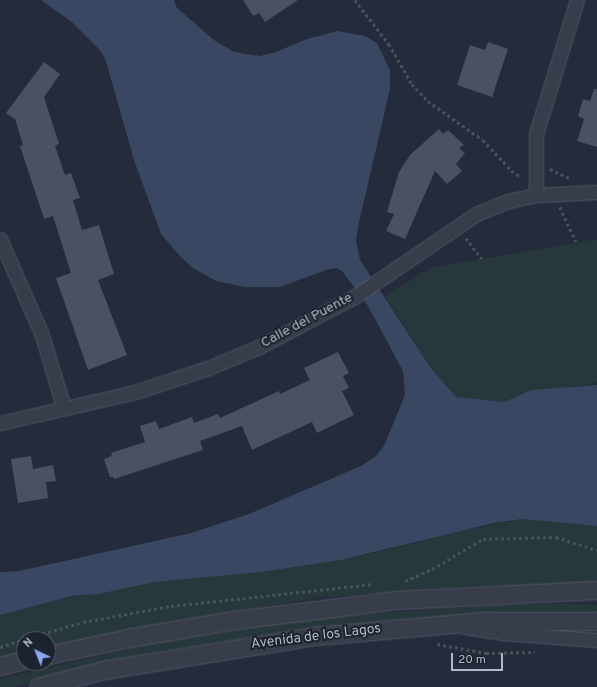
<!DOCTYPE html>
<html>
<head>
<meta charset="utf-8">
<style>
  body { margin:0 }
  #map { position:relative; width:597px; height:687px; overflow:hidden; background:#242b3a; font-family:Overpass,sans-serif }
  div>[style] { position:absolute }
  .green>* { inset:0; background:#27383c }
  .water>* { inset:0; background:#3a4762 }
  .building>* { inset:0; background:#4a5163 }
  .path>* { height:2.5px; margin-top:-1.25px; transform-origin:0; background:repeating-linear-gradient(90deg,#445358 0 3px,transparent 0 6px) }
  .roads { filter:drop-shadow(0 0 1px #535865) drop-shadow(0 0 1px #535865) }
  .minor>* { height:13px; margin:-6.5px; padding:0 6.5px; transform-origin:6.5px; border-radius:6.5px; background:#383d4b }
  .tertiary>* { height:17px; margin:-8.5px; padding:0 8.5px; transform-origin:8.5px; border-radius:8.5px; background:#383d4b }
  span { translate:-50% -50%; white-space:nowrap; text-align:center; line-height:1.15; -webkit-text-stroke:4px #1d222f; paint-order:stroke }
  .street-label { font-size:14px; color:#b3b8c6 }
  .north { position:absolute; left:16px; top:631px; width:40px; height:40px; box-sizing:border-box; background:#1d222f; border:1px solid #595e6b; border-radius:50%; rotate:317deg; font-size:11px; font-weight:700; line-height:16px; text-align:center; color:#b3b8c6 }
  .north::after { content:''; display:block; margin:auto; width:14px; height:18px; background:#8ca8f2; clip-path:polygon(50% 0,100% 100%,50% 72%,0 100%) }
  .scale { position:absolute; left:451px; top:653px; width:52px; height:18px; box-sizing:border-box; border:2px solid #b3b8c6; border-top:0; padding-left:5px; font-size:12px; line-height:14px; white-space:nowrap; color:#b3b8c6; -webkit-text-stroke:3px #1d222f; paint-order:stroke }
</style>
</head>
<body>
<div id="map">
  <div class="green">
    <div style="clip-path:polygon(597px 239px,597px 383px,561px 389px,532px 390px,504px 402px,456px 397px,430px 367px,385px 297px,430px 268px)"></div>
    <div style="clip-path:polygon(522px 519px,597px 526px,597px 584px,462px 587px,314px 598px,164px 623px,48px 647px,48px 639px,24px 639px,24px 653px,0 658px,0 615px,52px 601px,155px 582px,261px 572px,342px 560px,412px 544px,443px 534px)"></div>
    <div style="clip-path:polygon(566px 604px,597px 605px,597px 614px,498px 614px,405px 619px,314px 627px,156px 652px,72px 670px,15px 687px,0 687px,0 679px,153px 643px,313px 618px,498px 605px)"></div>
  </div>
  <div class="water">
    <div style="clip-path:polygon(41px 0,174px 0,177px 8px,214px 40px,232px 51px,245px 54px,260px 56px,276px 52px,307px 39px,337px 31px,365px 36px,377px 43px,390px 70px,390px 89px,359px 222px,356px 240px,360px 260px,430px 367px,456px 397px,504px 402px,532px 390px,597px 385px,597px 526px,522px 519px,494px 523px,341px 560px,261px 572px,155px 582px,98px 594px,72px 596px,0 615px,0 572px,19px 571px,191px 533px,249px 514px,361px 466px,375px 457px,384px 446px,405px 395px,403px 371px,368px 306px,342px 271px,336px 268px,326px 270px,280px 287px,244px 287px,216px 281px,193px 268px,181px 257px,161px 234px,154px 215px,134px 160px,105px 58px,98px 48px,73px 23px)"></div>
  </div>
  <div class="building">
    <div style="clip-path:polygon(243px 0,298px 0,265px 22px,259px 13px,253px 16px)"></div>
    <div style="clip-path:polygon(488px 42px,508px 49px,492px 97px,457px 85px,470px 45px,485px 50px)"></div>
    <div style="clip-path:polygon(44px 62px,60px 74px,44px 97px,59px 144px,55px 146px,65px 175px,71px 173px,80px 198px,73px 200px,82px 230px,99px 225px,114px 274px,98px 280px,127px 355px,88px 370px,56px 278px,71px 273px,53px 216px,44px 219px,20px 146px,23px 145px,15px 119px,6px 113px)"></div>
    <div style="clip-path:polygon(594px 89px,597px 89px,597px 147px,577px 141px,584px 119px,578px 116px,583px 99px,590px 101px)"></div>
    <div style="clip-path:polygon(439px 129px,443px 134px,448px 130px,464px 145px,459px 148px,465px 153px,456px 164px,462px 171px,447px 184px,435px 171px,405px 239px,386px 231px,394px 214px,387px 212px,399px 172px,410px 155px)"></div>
    <div style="clip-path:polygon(338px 352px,349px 373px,343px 376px,349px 388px,342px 391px,354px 415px,317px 433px,312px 422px,252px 450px,242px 426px,200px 441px,203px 450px,114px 479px,113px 477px,110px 477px,104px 459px,112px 456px,111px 453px,145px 442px,140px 426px,156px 421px,159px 429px,192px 417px,194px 423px,218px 414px,220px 418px,279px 391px,280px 394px,310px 380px,304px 368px)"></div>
    <div style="clip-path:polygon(31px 456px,33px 469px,53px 465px,56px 481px,46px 482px,48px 498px,18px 503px,11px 459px)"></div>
  </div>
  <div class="path">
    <div style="left:355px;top:0;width:56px;rotate:52.3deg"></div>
    <div style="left:389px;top:44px;width:46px;rotate:60.1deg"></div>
    <div style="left:412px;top:84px;width:23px;rotate:47deg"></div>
    <div style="left:428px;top:101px;width:67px;rotate:35.3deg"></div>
    <div style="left:483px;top:140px;width:48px;rotate:46.7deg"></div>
    <div style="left:516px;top:175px;width:6px;rotate:-9deg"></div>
    <div style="left:550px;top:169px;width:21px;rotate:25deg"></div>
    <div style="left:560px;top:207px;width:38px;rotate:65deg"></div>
    <div style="left:466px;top:238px;width:26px;rotate:53deg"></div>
    <div style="left:405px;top:581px;width:30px;rotate:-24deg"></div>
    <div style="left:432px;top:569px;width:59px;rotate:-30.5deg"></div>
    <div style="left:483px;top:539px;width:73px;rotate:-1.6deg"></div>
    <div style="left:556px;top:537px;width:43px;rotate:17.6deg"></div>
    <div style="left:25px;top:639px;width:60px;rotate:-16.3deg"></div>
    <div style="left:83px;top:622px;width:89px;rotate:-10.3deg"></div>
    <div style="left:171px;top:606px;width:204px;rotate:-6.2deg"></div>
    <div style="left:437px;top:644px;width:50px;rotate:10.4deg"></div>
    <div style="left:486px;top:653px;width:49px;rotate:-1.2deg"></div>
    <div style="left:0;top:647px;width:25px;rotate:-18deg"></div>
  </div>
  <div class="roads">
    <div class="minor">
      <div style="left:536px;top:195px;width:61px;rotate:-90deg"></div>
      <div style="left:536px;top:134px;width:140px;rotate:-73deg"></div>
      <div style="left:0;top:239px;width:105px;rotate:66.4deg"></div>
      <div style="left:42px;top:335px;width:77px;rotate:73.4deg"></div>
      <div style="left:0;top:423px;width:139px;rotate:-12.9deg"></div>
      <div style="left:135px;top:392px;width:77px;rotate:-18.2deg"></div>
      <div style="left:208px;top:368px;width:55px;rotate:-22.4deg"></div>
      <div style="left:259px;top:347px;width:107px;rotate:-27.8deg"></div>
      <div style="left:354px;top:297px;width:148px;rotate:-34.2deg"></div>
      <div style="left:476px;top:214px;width:35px;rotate:-22deg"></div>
      <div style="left:508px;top:201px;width:29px;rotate:-12deg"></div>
      <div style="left:536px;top:195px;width:61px;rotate:-2.8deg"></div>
      <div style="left:465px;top:627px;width:38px;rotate:9deg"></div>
      <div style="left:503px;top:633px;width:94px;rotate:4.3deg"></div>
    </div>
    <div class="tertiary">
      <div style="left:48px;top:655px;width:82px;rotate:-12deg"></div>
      <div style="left:128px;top:638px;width:108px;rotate:-9.6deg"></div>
      <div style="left:234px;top:620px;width:165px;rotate:-7deg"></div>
      <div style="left:398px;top:600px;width:199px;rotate:-2.9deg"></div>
      <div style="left:0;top:666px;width:25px;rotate:-14deg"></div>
      <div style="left:38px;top:687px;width:68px;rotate:-14.4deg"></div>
      <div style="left:104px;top:670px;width:214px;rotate:-9.2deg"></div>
      <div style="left:315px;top:636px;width:174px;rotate:-5deg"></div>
      <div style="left:488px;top:621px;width:109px"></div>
    </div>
  </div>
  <div class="street-label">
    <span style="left:307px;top:321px;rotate:-28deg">Calle del Puente</span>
    <span style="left:316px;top:637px;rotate:-7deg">Avenida de los Lagos</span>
  </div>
  <div class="north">N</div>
  <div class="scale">20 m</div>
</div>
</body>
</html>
